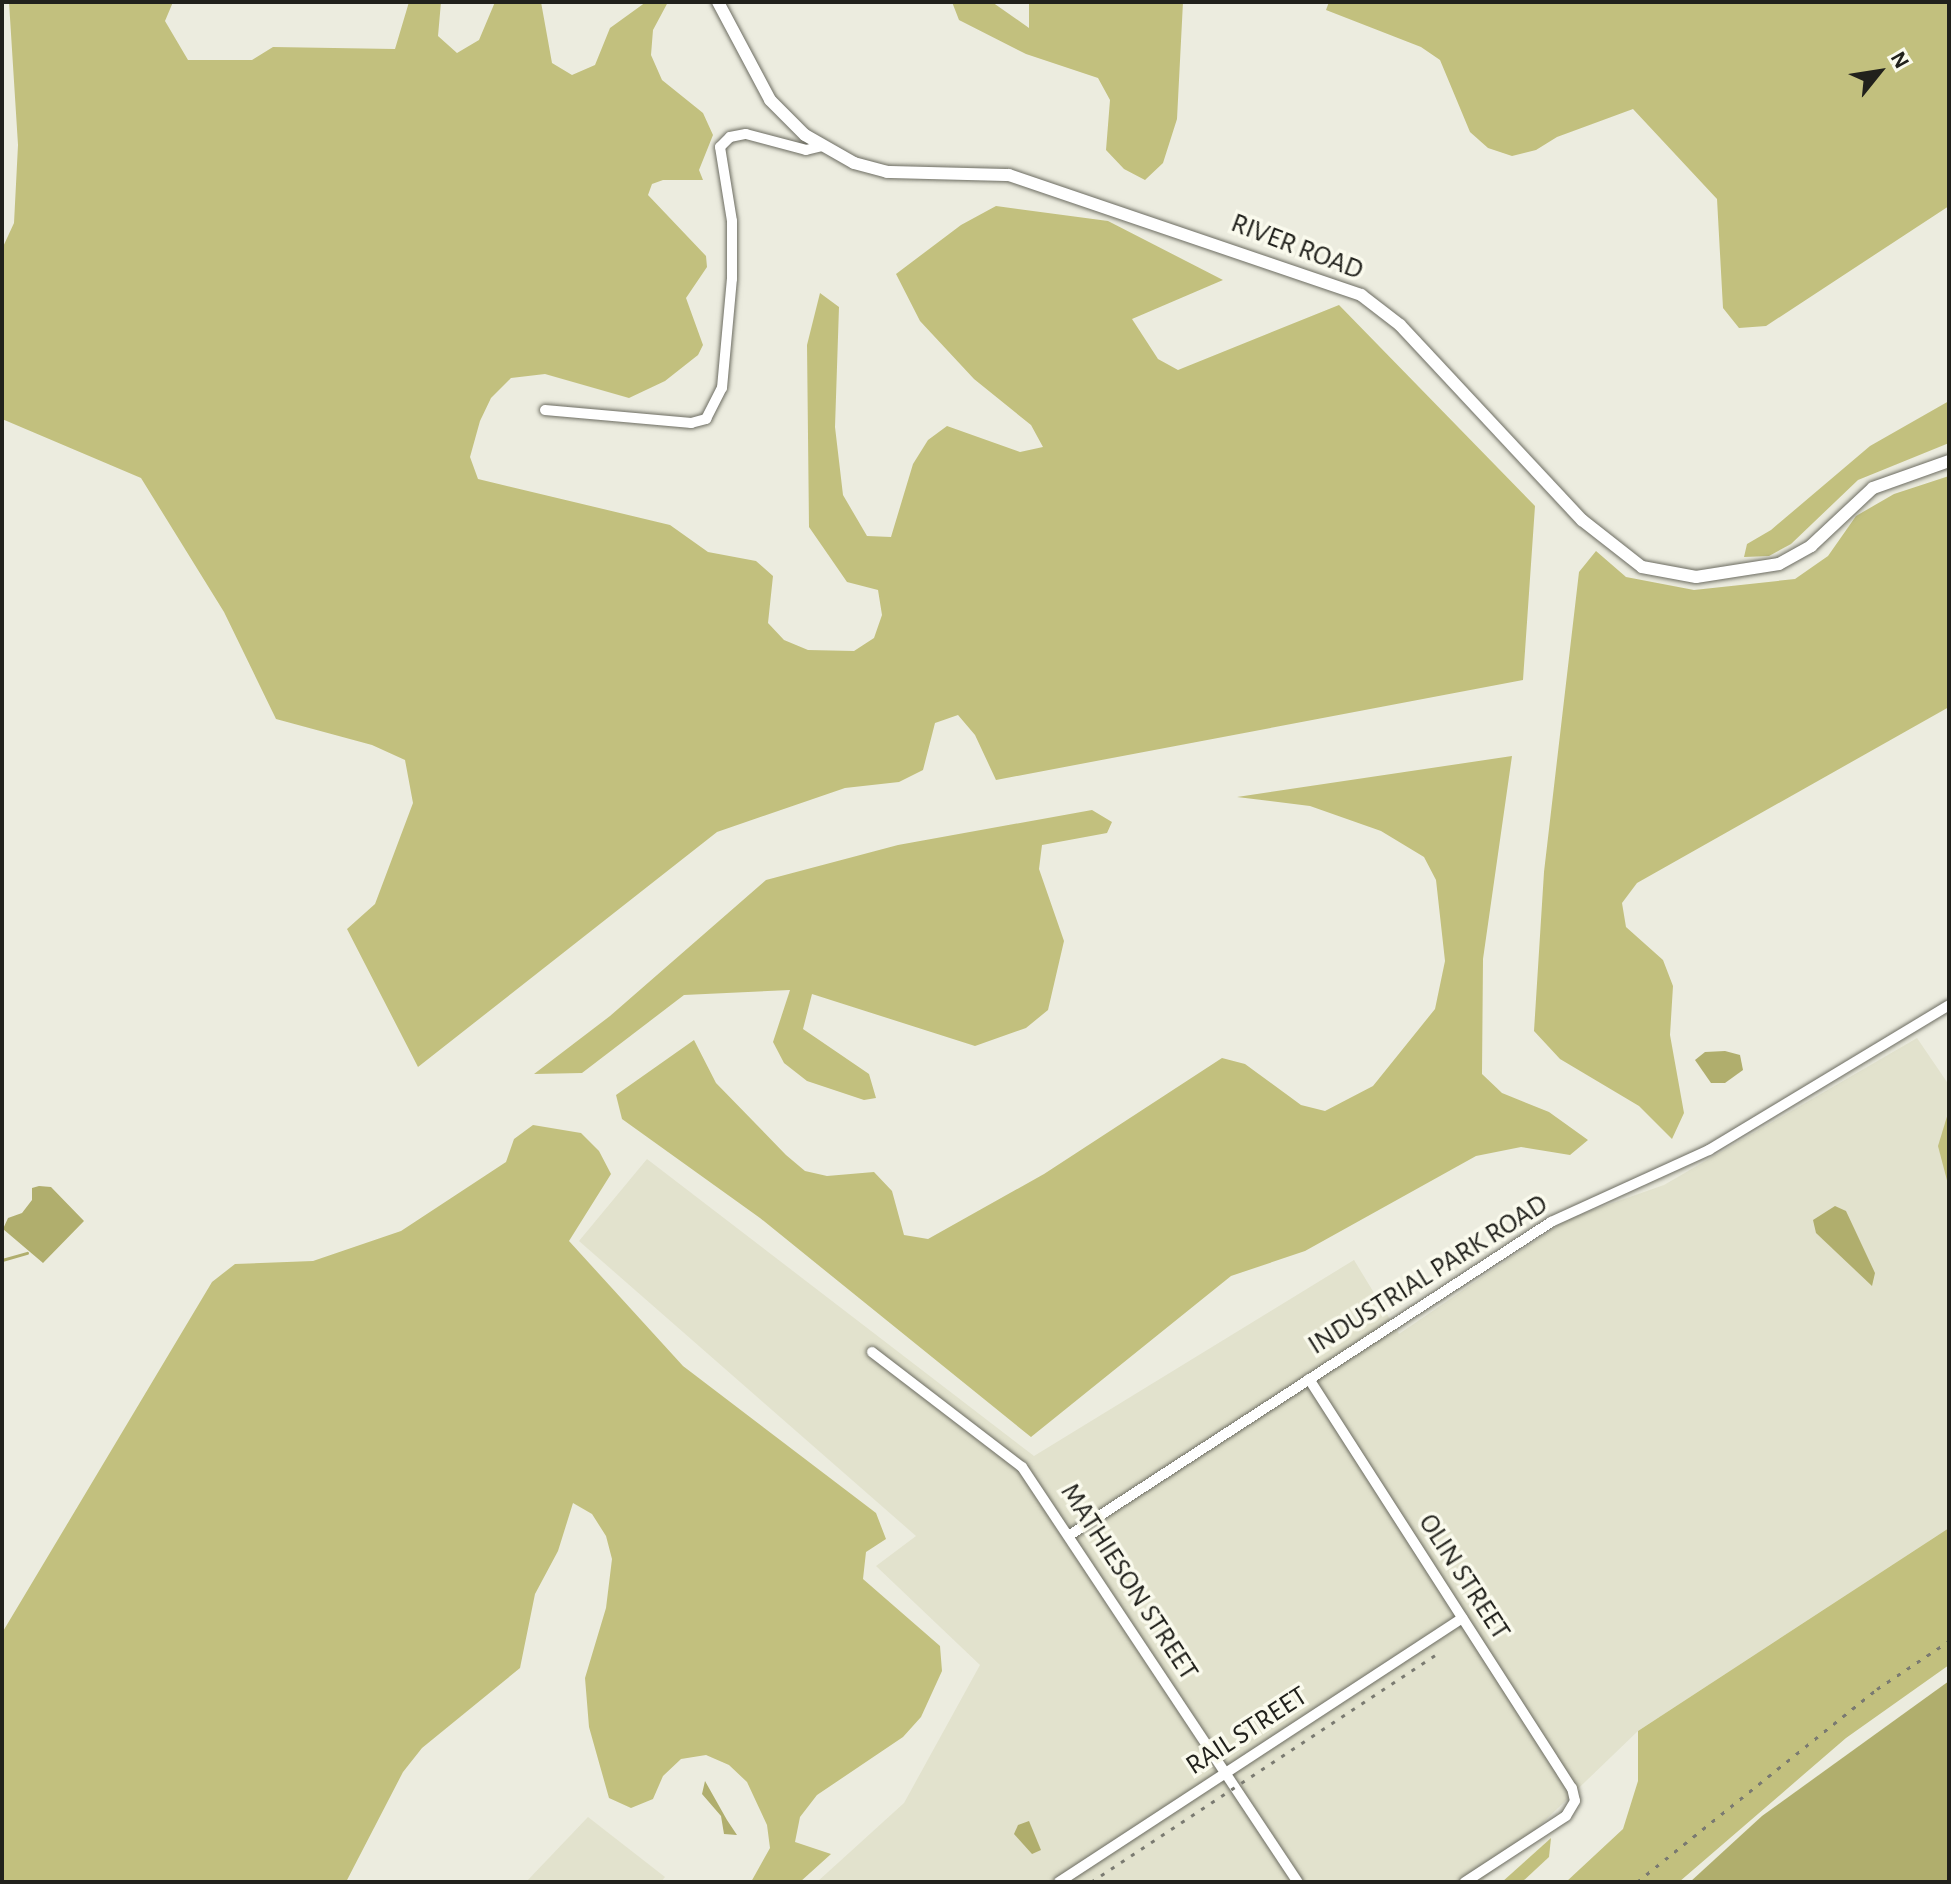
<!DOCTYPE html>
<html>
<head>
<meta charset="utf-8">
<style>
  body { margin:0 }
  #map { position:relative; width:1951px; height:1884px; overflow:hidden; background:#ececdf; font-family:"Alegreya Sans",sans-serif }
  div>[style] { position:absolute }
  .built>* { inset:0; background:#e2e2cd }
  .forest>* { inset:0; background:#c2c07e }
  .water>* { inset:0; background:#b0ae6d }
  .stream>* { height:3px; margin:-1.5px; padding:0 1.5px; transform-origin:1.5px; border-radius:1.5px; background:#b0ae6d }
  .roads { filter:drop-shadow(0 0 2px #6c6c61) drop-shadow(0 0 2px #6c6c61) }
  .minor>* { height:10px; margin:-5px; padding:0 5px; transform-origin:5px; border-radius:5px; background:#fff }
  .tertiary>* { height:12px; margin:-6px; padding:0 6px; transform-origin:6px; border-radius:6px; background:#fff }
  .rail>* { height:3px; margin-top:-1.5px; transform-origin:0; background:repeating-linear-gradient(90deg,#7a7a71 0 4px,transparent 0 12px) }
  span { translate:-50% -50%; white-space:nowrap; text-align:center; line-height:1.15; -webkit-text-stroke:7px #fafaed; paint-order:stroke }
  .street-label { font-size:28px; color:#21211c }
  .frame { position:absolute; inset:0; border:4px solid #21211c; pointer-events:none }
  .north { position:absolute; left:1839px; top:32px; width:80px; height:80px; -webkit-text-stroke:6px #fafaed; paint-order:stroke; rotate:60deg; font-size:22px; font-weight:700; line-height:32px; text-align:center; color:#21211c }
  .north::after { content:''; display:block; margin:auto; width:28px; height:36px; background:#21211c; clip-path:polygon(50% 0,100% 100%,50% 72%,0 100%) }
</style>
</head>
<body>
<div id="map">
  <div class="built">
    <div style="clip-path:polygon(1917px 1038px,1949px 1085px,1949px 1528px,1638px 1731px,1481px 1882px,817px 1882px,904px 1803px,980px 1665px,876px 1566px,916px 1536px,579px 1241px,647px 1159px,1034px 1456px,1354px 1260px,1399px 1334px,1567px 1219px,1664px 1185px)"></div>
    <div style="clip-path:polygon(588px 1817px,665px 1877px,661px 1882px,526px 1882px)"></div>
  </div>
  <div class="forest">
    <div style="clip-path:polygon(9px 2px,173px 2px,165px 21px,188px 60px,252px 60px,273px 47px,395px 49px,409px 2px,441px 2px,438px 36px,457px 53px,479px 40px,495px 2px,541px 2px,552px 63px,572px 75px,595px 65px,610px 28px,646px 2px,668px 2px,653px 30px,651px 55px,662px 80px,703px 113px,713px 135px,699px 170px,703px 180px,663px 180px,652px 184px,648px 195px,706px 256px,707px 267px,686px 298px,703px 345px,698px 355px,665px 381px,629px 398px,545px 374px,511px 378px,491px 398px,480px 421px,470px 457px,478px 479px,670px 525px,708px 552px,756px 561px,773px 576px,768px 623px,784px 640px,808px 650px,854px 651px,874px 638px,882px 615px,878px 590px,847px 582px,809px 527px,807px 345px,820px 293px,839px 307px,835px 427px,843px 495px,867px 536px,891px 537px,913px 464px,928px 440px,947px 426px,1020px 452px,1043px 447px,1031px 425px,974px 379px,920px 321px,896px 274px,961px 225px,996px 206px,1108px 221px,1223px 280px,1132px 319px,1158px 359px,1178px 370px,1339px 305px,1535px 506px,1523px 680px,996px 780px,975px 735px,958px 715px,935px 723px,923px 770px,899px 782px,845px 788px,717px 832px,418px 1067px,347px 929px,375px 904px,413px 803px,405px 760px,372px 745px,276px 719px,224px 612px,141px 478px,2px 419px,2px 249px,14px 223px,18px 145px)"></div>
    <div style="clip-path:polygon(952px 2px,992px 2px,1029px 28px,1029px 2px,1183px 2px,1177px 119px,1163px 163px,1145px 180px,1124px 169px,1106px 150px,1110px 100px,1098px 78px,1026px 54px,959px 20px)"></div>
    <div style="clip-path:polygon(1329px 2px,1949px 2px,1949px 206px,1766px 326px,1739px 328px,1723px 308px,1717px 199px,1633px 109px,1557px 137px,1536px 150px,1512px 156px,1488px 148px,1470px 132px,1440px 60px,1421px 47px,1326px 10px)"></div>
    <div style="clip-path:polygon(1949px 401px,1949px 443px,1858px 480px,1791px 544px,1769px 556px,1744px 557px,1747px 544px,1771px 530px,1870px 446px)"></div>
    <div style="clip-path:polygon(1949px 476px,1949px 707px,1637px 883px,1622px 903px,1626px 927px,1663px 960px,1673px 986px,1670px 1035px,1684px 1113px,1672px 1139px,1639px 1106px,1560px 1059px,1534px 1031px,1544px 872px,1579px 572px,1596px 551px,1626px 577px,1694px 590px,1795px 579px,1828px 556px,1856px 516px,1894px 494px)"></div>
    <div style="clip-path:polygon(1512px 756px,1483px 959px,1482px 1074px,1502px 1093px,1549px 1112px,1588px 1140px,1570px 1155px,1521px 1147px,1476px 1156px,1305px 1251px,1231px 1276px,1031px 1437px,760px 1218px,622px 1119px,616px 1095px,694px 1040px,716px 1083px,786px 1155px,805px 1171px,827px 1176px,874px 1172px,892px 1191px,904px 1235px,928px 1239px,1044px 1174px,1222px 1058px,1245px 1064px,1301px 1105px,1325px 1111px,1373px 1086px,1435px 1009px,1445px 961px,1436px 880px,1424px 857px,1381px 831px,1310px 806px,1237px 797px)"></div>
    <div style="clip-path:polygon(1092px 810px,1112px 822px,1107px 833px,1042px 845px,1039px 869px,1064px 941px,1048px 1010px,1026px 1028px,975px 1046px,812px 994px,803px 1029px,869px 1074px,876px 1098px,864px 1100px,807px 1081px,784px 1063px,773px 1042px,790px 990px,684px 995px,582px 1073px,534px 1074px,610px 1016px,766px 880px,898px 845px)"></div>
    <div style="clip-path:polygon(1949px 1110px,1949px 1188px,1938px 1146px)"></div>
    <div style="clip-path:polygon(533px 1125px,581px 1133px,599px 1151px,611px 1174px,569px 1241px,683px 1366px,876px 1513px,886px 1539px,866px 1552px,863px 1579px,940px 1646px,942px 1671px,921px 1717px,903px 1737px,817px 1795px,800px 1817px,795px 1842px,831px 1854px,800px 1882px,751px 1882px,770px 1848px,767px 1825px,747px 1782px,729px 1765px,706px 1755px,681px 1759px,663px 1776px,653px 1799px,631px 1808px,609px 1798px,589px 1727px,585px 1678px,606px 1608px,612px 1559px,606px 1536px,592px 1514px,573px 1503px,558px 1551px,535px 1594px,520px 1668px,422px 1748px,403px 1772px,346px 1882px,2px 1882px,2px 1633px,212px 1282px,235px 1264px,313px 1261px,401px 1231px,506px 1162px,514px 1139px)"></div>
    <div style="clip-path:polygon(1949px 1528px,1949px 1665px,1846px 1738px,1679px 1882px,1566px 1882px,1623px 1829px,1638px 1781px,1638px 1731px)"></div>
    <div style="clip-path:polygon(1551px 1838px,1549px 1857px,1522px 1882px,1502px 1882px)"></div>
  </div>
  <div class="water">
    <div style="clip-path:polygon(1725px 1051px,1740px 1055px,1743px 1070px,1725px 1083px,1711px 1083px,1695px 1060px,1705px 1052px)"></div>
    <div style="clip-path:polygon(39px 1186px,51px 1187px,84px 1221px,43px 1263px,3px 1229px,8px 1218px,22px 1213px,32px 1200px,32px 1188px)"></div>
    <div style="clip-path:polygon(1835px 1206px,1846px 1211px,1875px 1273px,1872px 1286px,1816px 1233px,1813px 1220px)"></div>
    <div style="clip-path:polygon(1949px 1681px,1949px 1882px,1690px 1882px,1762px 1816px)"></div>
    <div style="clip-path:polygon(705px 1781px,727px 1820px,737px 1835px,724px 1834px,721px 1816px,702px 1794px)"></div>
    <div style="clip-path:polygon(1029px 1821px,1041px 1850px,1032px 1854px,1014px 1834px,1018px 1825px)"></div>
  </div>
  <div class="stream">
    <div style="left:2px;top:1260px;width:26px;rotate:-16deg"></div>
  </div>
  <div class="roads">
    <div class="minor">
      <div style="left:545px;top:410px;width:147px;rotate:5.1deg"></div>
      <div style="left:691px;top:423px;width:16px;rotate:-15deg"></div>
      <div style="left:706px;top:419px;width:35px;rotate:-63deg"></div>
      <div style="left:722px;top:388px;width:109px;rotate:-84.8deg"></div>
      <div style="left:732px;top:279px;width:58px;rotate:-90deg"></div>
      <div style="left:732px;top:221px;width:75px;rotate:-99.2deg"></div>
      <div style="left:720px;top:147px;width:14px;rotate:-45deg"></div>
      <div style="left:730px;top:137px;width:16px;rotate:-11deg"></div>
      <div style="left:746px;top:134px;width:62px;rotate:14.9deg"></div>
      <div style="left:806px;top:150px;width:16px;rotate:-14deg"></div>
      <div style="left:872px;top:1352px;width:189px;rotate:37.5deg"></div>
      <div style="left:1022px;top:1467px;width:498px;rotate:56.4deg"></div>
      <div style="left:1309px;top:1379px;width:486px;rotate:57.3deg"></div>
      <div style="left:1572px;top:1788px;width:13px;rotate:77deg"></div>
      <div style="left:1575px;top:1801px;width:17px;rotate:121deg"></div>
      <div style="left:1566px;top:1816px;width:121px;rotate:146.8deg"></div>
      <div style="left:1070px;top:1535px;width:574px;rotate:-33.05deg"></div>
      <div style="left:1551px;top:1222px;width:174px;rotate:-24.5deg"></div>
      <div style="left:1709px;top:1150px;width:280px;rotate:-31.1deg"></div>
      <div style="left:1059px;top:1882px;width:482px;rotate:-33.2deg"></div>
    </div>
    <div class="tertiary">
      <div style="left:718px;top:2px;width:111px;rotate:62deg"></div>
      <div style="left:770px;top:100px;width:49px;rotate:45deg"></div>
      <div style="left:805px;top:135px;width:56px;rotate:29.7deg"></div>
      <div style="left:854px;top:163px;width:34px;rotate:15deg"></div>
      <div style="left:887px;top:172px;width:122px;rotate:1.4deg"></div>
      <div style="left:1009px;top:175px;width:372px;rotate:18.8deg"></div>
      <div style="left:1361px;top:295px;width:49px;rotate:37.6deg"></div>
      <div style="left:1400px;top:325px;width:267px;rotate:47deg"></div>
      <div style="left:1582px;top:520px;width:76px;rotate:38.1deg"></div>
      <div style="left:1642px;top:567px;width:55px;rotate:10.5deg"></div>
      <div style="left:1696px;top:577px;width:84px;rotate:-8.9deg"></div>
      <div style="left:1779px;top:564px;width:37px;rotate:-29deg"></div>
      <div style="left:1811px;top:546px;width:85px;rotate:-43.1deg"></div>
      <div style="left:1873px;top:488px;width:81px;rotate:-19.6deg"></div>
    </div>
  </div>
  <div class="rail">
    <div style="left:1091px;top:1882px;width:412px;rotate:-33.4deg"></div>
    <div style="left:1637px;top:1882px;width:308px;rotate:-38.8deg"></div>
    <div style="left:1877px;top:1689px;width:87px;rotate:-33.7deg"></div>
  </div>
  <div class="street-label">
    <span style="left:1297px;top:247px;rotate:21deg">RIVER ROAD</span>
    <span style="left:1428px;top:1275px;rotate:-32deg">INDUSTRIAL PARK ROAD</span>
    <span style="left:1464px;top:1577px;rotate:57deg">OLIN STREET</span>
    <span style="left:1129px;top:1582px;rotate:57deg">MATHIESON STREET</span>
    <span style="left:1247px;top:1731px;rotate:-33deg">RAIL STREET</span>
  </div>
  <div class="frame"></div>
  <div class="north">N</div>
</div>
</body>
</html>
